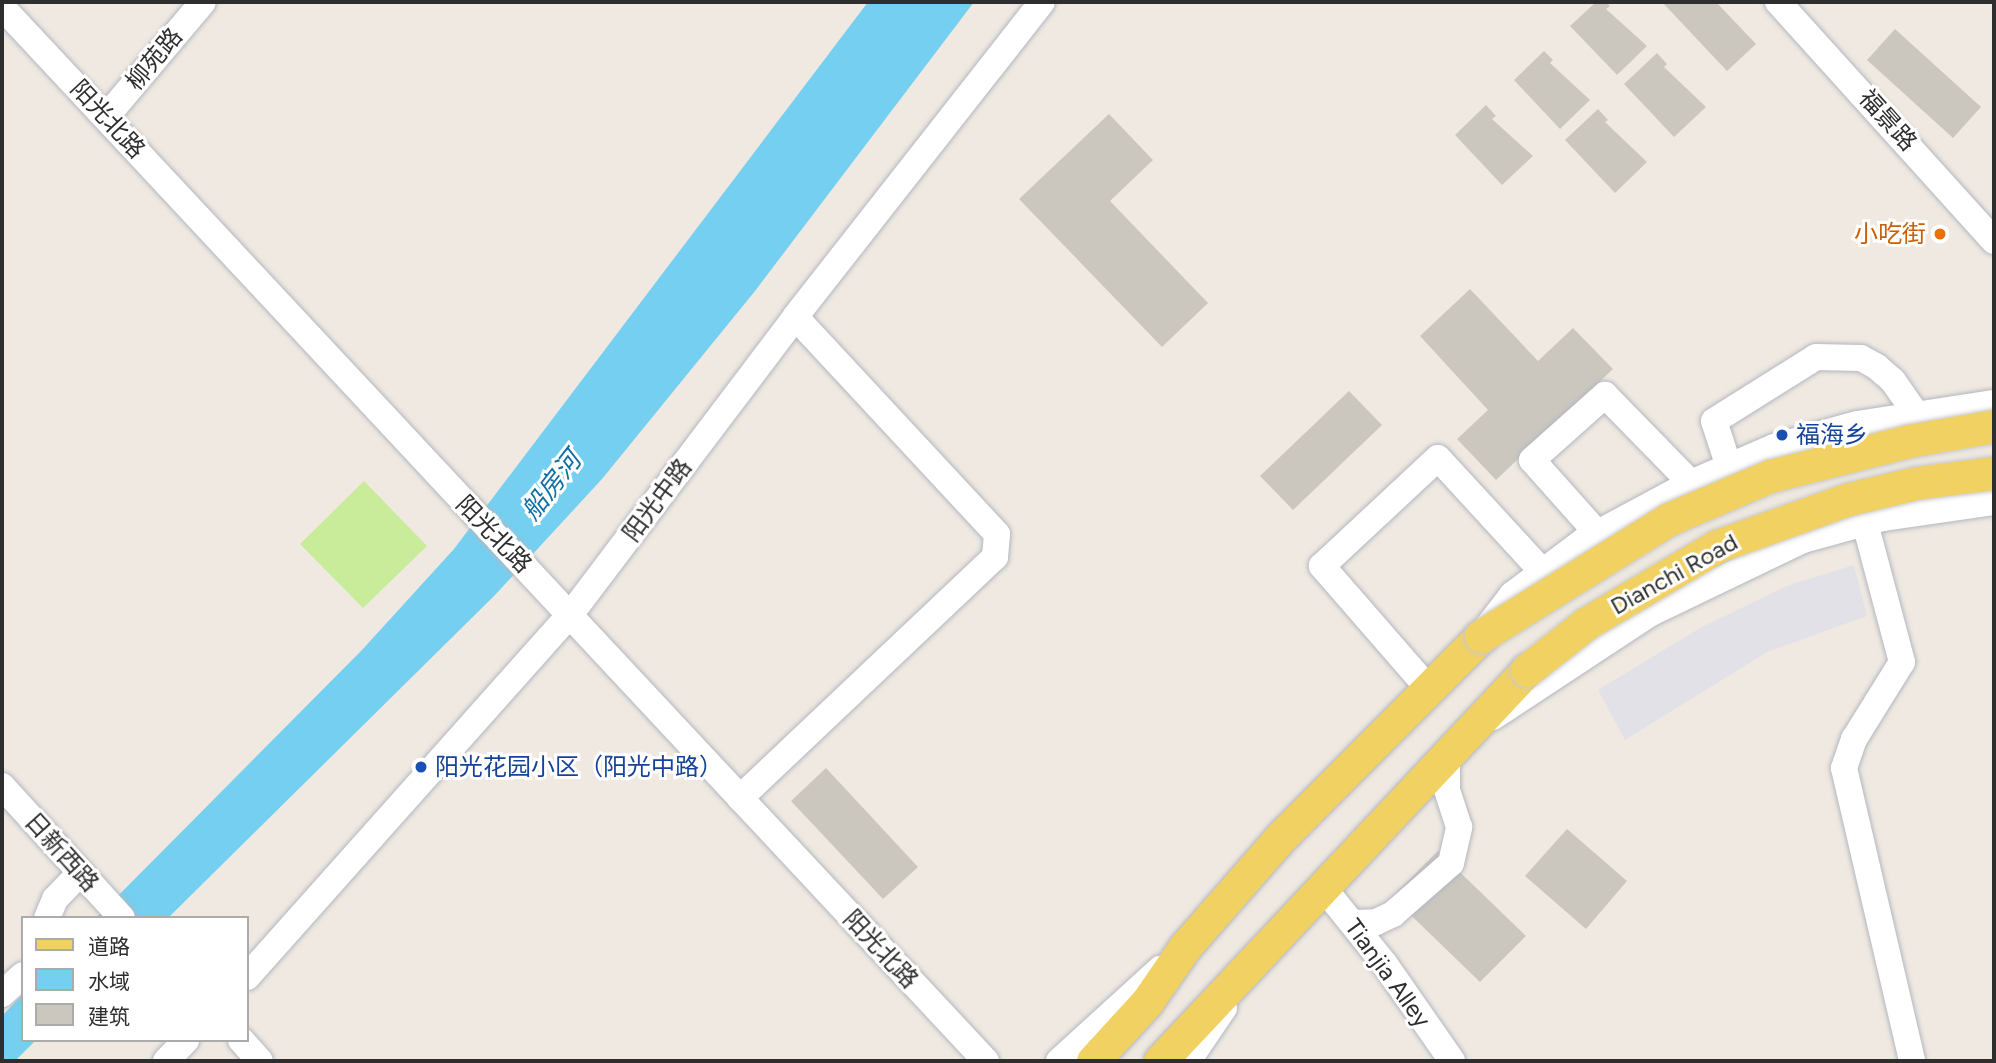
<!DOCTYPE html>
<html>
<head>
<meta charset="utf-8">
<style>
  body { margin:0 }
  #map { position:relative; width:1996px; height:1063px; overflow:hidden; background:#efe9e1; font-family:Figtree,"Noto Sans SC",sans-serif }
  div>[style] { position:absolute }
  .industrial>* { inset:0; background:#e3e1e8 }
  .pitch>* { inset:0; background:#c9ec9a }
  .water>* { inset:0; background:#75cff0 }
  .building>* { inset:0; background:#cbc7bf }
  .roads { filter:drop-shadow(0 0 2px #b4b7c1) drop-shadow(0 0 2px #b4b7c1) }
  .minor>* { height:26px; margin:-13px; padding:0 13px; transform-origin:13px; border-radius:13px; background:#fff }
  .major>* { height:33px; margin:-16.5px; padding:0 16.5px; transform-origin:16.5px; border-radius:16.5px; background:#f2d163 }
  .bridges { filter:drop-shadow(0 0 2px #c9c9c9) drop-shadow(0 0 2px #c9c9c9) }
  .major-bridge>* { height:33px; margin:-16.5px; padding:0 16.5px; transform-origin:16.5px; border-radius:16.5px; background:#f2d163 }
  .dots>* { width:19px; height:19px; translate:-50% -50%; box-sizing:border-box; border:4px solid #fff; border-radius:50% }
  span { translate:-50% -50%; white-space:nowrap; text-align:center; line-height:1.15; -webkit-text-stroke:6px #fff; paint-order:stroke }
  .street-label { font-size:24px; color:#2e2e2e }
  .food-label { font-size:24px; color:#c56008 }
  .right { translate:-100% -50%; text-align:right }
  .transit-label { font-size:24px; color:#164399 }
  .left { translate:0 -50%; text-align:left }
  .water-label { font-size:26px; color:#0d6fa3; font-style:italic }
  .frame { position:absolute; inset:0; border:4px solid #2e2e2e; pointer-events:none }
  .legend { position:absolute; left:21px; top:916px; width:228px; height:126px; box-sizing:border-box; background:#fff; border:2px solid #ababab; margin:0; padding:9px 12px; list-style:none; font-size:21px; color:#2e2e2e }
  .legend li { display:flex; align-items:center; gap:14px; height:35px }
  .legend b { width:35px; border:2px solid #ababab }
</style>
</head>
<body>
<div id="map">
  <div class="industrial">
    <div style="clip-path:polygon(1854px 565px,1867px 616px,1767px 652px,1625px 740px,1598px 690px,1700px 628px,1789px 585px)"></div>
  </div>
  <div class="pitch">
    <div style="clip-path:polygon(364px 481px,427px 546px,363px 608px,300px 544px)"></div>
  </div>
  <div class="water">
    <div style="clip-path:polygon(868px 2px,974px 2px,755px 291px,602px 479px,495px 595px,168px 918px,96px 918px,362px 650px,454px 549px)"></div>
    <div style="clip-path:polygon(23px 994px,23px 1040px,36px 1040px,15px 1061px,2px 1061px,2px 1016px)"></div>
  </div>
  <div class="building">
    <div style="clip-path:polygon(1596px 2px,1606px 2px,1610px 6px,1606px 9px,1647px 46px,1617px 75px,1570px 26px)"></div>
    <div style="clip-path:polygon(1662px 2px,1716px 2px,1756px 44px,1727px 71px)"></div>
    <div style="clip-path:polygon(1895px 29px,1981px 107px,1953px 138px,1867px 60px)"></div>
    <div style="clip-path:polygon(1544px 51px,1553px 60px,1550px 63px,1590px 100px,1560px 129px,1514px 80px)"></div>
    <div style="clip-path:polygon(1657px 53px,1667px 64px,1664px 67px,1706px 107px,1674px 137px,1624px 84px)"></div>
    <div style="clip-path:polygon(1486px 105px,1496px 116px,1492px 119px,1533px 156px,1502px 185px,1455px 135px)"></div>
    <div style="clip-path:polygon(1598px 109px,1608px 120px,1605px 122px,1647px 162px,1615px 193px,1565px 140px)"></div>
    <div style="clip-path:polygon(1109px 114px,1153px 160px,1110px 201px,1208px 303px,1162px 347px,1019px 199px)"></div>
    <div style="clip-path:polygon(1470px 289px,1538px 361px,1573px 328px,1613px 369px,1496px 480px,1457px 439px,1488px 410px,1420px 336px)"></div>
    <div style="clip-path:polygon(1349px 391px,1382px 425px,1293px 510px,1260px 476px)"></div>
    <div style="clip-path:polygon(826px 768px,918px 867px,883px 899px,791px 801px)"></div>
    <div style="clip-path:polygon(1567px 829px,1627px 881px,1586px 929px,1525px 876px)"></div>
    <div style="clip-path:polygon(1438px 851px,1526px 936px,1480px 982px,1392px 897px)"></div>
  </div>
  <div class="roads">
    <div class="minor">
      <div style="left:1778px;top:2px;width:322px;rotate:47.9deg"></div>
      <div style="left:2px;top:7px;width:1442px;rotate:46.97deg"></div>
      <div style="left:106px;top:117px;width:150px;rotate:-49.9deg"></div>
      <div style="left:1729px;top:467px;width:48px;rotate:-108.1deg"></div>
      <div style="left:1714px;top:421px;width:120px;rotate:-32.1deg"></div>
      <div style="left:1816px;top:357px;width:45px;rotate:1.3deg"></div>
      <div style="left:1861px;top:358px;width:18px;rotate:29deg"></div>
      <div style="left:1877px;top:367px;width:21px;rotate:41deg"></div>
      <div style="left:1893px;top:381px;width:38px;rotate:55deg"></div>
      <div style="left:1865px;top:523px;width:144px;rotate:75.1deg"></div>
      <div style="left:1902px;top:662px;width:91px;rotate:121.9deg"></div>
      <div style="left:1854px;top:739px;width:31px;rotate:109deg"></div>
      <div style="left:1844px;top:768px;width:301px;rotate:76.9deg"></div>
      <div style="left:1598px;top:534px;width:99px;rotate:-131.7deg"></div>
      <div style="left:1532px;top:460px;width:98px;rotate:-41.7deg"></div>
      <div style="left:1605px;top:395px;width:123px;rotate:45.7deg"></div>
      <div style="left:1486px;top:629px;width:43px;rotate:-52.6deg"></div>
      <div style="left:1512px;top:595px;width:91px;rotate:-37deg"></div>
      <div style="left:1585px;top:540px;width:120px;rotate:-28.3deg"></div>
      <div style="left:1691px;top:483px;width:90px;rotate:-23.4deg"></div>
      <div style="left:1774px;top:447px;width:86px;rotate:-15.5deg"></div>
      <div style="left:1857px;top:424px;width:139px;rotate:-8.7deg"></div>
      <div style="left:1428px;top:688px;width:162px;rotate:-131deg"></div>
      <div style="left:1322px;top:566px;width:158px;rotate:-43deg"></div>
      <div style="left:1438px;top:458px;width:155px;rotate:47.4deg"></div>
      <div style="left:1493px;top:717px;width:189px;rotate:-33.4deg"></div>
      <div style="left:1651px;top:613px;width:169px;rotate:-25.7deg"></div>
      <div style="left:1803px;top:540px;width:83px;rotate:-15.4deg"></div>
      <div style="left:1883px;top:518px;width:112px;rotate:-8.2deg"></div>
      <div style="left:2px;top:786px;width:178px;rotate:47.7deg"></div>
      <div style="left:740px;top:798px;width:351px;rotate:-43.4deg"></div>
      <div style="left:995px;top:557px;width:23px;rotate:-85deg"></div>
      <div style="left:997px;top:534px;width:296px;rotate:-132.9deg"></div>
      <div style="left:1322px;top:886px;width:99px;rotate:51.2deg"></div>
      <div style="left:1384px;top:963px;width:119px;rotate:55.2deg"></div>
      <div style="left:47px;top:918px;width:21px;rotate:-67deg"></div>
      <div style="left:55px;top:899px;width:37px;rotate:-46deg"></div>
      <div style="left:1353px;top:923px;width:23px;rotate:-2deg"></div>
      <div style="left:1376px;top:922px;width:19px;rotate:-25deg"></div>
      <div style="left:1393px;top:914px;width:77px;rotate:-41.3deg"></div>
      <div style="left:1451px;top:863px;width:37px;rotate:-77deg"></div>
      <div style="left:1459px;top:827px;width:40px;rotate:-108deg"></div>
      <div style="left:1447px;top:789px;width:32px;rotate:-90deg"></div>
      <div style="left:247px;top:977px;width:485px;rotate:-48.3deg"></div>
      <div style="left:570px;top:615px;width:373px;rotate:-52.9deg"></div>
      <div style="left:795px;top:317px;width:400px;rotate:-51.9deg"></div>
      <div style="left:2px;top:994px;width:28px;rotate:-42deg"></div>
      <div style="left:241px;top:1040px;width:28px;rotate:48deg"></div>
      <div style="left:166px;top:1061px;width:29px;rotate:-46deg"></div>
      <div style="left:1059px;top:1061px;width:137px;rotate:-42.3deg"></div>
      <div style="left:1188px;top:1061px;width:64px;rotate:-55.8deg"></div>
    </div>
    <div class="major">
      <div style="left:1093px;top:1061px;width:80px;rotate:-47.5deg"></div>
      <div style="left:1147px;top:1002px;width:67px;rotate:-55.4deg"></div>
      <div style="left:1185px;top:947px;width:147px;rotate:-48.9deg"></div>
      <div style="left:1282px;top:836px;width:282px;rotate:-45.1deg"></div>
      <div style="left:1160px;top:1061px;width:536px;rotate:-46.81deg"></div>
    </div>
  </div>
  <div class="bridges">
    <div class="major-bridge">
      <div style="left:1481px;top:636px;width:221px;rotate:-31.9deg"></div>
      <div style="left:1669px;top:519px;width:110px;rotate:-23.1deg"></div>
      <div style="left:1770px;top:476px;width:142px;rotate:-14.2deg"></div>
      <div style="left:1908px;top:441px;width:87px;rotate:-9.9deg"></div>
      <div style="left:1527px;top:670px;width:76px;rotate:-38.1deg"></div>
      <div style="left:1587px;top:623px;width:151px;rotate:-30.6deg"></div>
      <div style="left:1717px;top:546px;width:140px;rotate:-19.6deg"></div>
      <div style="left:1849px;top:499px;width:69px;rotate:-13.4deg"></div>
      <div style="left:1916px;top:483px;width:79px;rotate:-7.3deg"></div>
    </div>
  </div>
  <div class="dots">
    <div style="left:1940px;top:234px;background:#e8710a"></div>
    <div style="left:1782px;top:435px;background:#1a4fb4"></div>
    <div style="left:421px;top:767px;background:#1a4fb4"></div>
  </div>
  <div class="street-label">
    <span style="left:154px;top:59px;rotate:-50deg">柳苑路</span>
    <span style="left:108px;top:119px;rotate:47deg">阳光北路</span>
    <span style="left:1888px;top:120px;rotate:48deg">福景路</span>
    <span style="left:657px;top:500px;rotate:-53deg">阳光中路</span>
    <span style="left:494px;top:534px;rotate:46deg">阳光北路</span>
    <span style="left:1674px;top:574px;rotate:-29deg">Dianchi Road</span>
    <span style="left:62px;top:852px;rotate:48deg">日新西路</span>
    <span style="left:881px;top:949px;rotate:47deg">阳光北路</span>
    <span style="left:1388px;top:973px;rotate:54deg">Tianjia Alley</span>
  </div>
  <div class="food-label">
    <span class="right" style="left:1926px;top:234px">小吃街</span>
  </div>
  <div class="transit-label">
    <span class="left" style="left:1796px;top:435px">福海乡</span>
    <span class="left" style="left:435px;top:767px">阳光花园小区（阳光中路）</span>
  </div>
  <div class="water-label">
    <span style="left:552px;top:486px;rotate:-52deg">船房河</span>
  </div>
  <div class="frame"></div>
  <ul class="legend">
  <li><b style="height:9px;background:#f2d163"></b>道路</li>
  <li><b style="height:19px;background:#75cff0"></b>水域</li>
  <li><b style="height:19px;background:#cbc7bf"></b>建筑</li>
  </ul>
</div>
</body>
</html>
